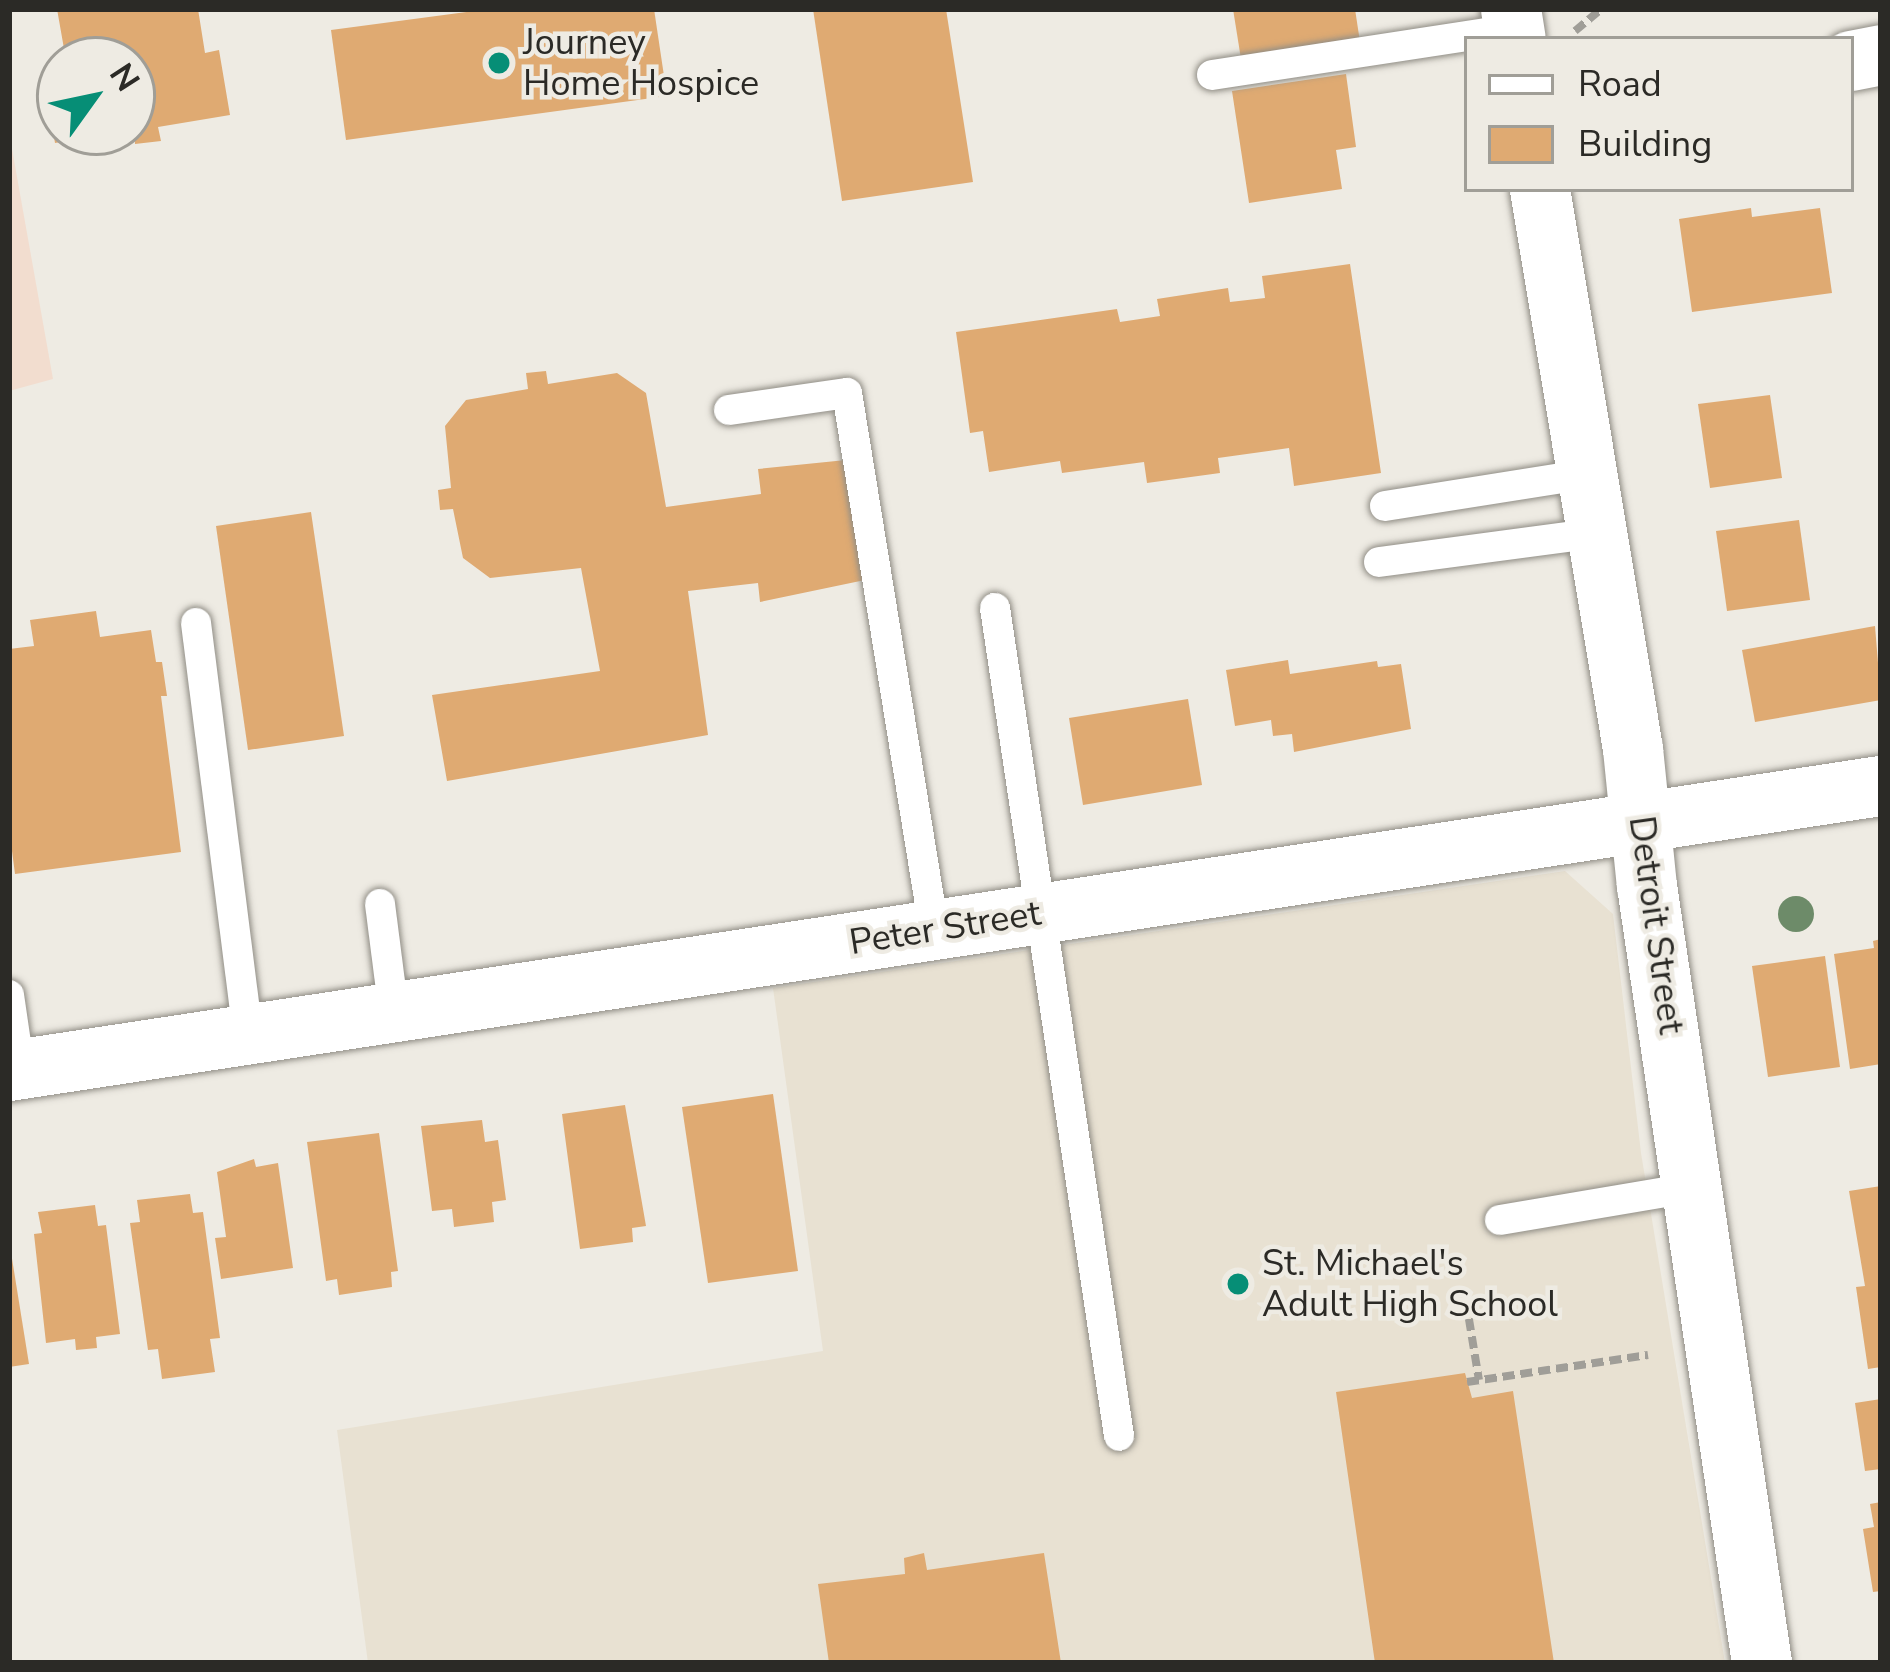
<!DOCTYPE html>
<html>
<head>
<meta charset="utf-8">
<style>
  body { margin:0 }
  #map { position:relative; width:1890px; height:1672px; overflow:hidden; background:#eeebe3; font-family:"Nunito Sans",sans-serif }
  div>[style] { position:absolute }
  .commercial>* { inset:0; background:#f2ddcf }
  .built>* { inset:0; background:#e8e1d2 }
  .building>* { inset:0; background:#dfaa72 }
  .path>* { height:8px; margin-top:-4px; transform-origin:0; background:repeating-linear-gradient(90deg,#a09e98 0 12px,transparent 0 18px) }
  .roads { filter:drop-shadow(0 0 3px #918e86) drop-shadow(0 0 3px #918e86) }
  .lane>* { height:30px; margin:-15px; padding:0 15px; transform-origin:15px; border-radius:15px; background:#fff }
  .street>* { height:60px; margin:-30px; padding:0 30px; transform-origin:30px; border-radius:30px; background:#fff }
  .trees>* { width:36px; height:36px; margin:-18px; border-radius:50%; background:#6d8b69 }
  .dots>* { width:33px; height:33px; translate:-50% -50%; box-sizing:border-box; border:6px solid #eeebe3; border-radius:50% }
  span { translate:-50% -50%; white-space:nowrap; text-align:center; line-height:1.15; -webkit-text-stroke:9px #eeebe3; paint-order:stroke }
  .poi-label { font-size:36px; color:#2b2a26 }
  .left { translate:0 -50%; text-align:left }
  .street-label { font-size:36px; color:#2b2a26 }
  .frame { position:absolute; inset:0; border:12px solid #2b2a26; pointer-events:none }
  .legend { position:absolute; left:1464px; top:36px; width:390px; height:156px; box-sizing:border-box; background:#eeebe3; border:3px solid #a09e97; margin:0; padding:15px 21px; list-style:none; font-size:36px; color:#2b2a26 }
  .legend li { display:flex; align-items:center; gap:24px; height:60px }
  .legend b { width:60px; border:3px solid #a09e97 }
  .north { position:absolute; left:36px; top:36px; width:120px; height:120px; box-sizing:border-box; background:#eeebe3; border:3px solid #a09e97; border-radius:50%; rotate:57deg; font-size:33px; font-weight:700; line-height:48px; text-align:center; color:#2b2a26 }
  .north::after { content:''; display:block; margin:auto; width:42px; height:54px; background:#068e76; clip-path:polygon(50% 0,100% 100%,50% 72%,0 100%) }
</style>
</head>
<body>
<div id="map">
  <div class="commercial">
    <div style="clip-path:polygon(9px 132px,53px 379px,9px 391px)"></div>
  </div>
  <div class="built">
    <div style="clip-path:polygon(1565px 871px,1613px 914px,1641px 1153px,1725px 1663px,368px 1663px,337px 1430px,823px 1351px,773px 988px)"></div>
  </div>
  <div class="building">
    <div style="clip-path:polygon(57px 9px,198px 9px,205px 53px,219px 50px,230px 115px,158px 127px,161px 141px,135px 144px,132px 60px,66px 60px)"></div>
    <div style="clip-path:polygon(489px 9px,654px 9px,667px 96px,346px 140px,331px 30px)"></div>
    <div style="clip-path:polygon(813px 9px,946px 9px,973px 182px,842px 201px)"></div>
    <div style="clip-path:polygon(1233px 9px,1355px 9px,1360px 42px,1241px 59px)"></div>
    <div style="clip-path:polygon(1346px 74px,1356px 147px,1336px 150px,1342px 189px,1249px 203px,1232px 91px)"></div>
    <div style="clip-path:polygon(60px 76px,60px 132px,106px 134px,55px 143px,44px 78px)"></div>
    <div style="clip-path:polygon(1751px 208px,1752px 217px,1820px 208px,1832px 293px,1692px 312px,1679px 219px)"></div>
    <div style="clip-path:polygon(1350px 264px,1381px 473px,1294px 486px,1289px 448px,1218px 458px,1220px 473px,1147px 483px,1144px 462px,1062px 473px,1060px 461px,989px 472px,983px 431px,970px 433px,956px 332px,1117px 309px,1120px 322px,1160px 316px,1157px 299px,1228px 288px,1230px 302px,1265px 298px,1262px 276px)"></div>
    <div style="clip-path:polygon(546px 371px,548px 384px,617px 373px,646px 393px,666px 507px,761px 494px,758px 469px,846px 460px,865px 580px,760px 602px,758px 583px,688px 591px,708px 735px,447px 781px,432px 695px,600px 671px,581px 568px,490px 578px,463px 558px,453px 509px,440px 510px,438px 490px,451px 488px,445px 426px,466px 400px,528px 389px,526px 373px)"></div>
    <div style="clip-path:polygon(1770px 395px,1782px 478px,1710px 488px,1698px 404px)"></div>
    <div style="clip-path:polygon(311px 512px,344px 736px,248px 750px,216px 526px)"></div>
    <div style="clip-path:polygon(1799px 520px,1810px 600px,1727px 611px,1716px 531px)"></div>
    <div style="clip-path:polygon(96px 611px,100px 637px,151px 630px,156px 662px,162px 662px,167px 696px,161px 696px,181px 852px,15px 874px,9px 828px,9px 649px,34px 646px,30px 620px)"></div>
    <div style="clip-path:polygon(1875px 626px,1881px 700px,1755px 722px,1742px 650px)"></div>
    <div style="clip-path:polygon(1288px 660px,1290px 674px,1377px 661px,1378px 667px,1401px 664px,1411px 729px,1294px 752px,1292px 734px,1273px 736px,1271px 720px,1235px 726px,1226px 670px)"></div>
    <div style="clip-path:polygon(1188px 699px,1202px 785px,1083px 805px,1069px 718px)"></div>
    <div style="clip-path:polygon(1881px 939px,1881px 1064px,1850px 1069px,1834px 954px,1874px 948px,1873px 941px)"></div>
    <div style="clip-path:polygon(1825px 956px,1840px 1067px,1768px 1077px,1752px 966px)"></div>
    <div style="clip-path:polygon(773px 1094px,798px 1271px,708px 1283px,682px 1107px)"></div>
    <div style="clip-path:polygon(625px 1105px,646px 1226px,632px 1228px,633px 1242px,580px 1249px,562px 1114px)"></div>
    <div style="clip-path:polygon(482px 1120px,485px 1142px,498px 1140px,506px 1200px,492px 1202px,494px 1222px,454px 1227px,452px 1209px,432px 1211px,421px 1126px)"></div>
    <div style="clip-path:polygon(379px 1133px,398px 1271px,391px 1272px,392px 1287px,339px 1295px,337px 1279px,326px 1281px,307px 1142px)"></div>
    <div style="clip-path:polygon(254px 1159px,256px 1167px,278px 1163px,293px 1268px,221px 1279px,215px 1238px,226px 1237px,217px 1172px)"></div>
    <div style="clip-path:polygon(1881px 1186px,1881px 1367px,1868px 1369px,1856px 1287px,1865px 1286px,1849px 1191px)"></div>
    <div style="clip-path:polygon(190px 1194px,193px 1213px,203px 1212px,220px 1338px,210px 1339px,215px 1372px,162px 1379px,158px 1349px,148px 1350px,130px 1223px,140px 1222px,137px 1200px)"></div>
    <div style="clip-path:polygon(95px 1205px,98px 1226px,106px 1225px,120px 1334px,96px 1337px,97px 1348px,76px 1350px,75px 1339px,46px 1343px,34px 1234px,42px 1233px,38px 1212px)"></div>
    <div style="clip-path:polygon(9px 1240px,29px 1364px,9px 1367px)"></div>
    <div style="clip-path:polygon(1465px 1373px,1472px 1398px,1513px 1391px,1554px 1663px,1375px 1663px,1336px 1392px)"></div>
    <div style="clip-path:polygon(1881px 1399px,1881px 1469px,1865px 1471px,1855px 1403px)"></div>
    <div style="clip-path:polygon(1881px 1502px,1881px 1591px,1873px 1592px,1863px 1529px,1874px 1527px,1870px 1504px)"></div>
    <div style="clip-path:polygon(924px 1553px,927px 1570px,1044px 1553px,1061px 1663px,829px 1663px,818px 1584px,905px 1574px,904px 1558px)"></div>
  </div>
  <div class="path">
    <div style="left:1575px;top:31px;width:34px;rotate:-40deg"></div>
    <div style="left:1466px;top:1301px;width:80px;rotate:80.7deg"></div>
    <div style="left:1467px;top:1382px;width:183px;rotate:-8.5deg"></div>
  </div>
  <div class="roads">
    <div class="lane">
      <div style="left:1212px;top:75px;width:305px;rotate:-8.7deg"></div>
      <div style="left:729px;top:410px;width:119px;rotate:-8.2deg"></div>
      <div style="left:847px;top:393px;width:543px;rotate:80.78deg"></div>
      <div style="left:1385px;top:506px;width:204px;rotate:-9deg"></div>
      <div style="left:1379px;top:562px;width:219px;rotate:-7.6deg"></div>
      <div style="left:995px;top:608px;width:837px;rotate:81.48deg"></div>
      <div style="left:196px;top:623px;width:414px;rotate:82.8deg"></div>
      <div style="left:380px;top:904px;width:110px;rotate:82.7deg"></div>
      <div style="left:9px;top:995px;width:76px;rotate:81.7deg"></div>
      <div style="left:1500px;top:1220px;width:198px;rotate:-9.6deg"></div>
    </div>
    <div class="street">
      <div style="left:1511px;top:9px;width:30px;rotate:81deg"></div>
      <div style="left:1851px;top:61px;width:31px;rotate:-11deg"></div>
      <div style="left:1540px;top:189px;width:568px;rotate:80.57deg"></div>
      <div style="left:1633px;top:749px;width:138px;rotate:84.2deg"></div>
      <div style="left:1647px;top:886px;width:785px;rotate:81.58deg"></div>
      <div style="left:9px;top:1071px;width:1894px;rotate:-8.66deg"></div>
    </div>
  </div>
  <div class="trees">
    <div style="left:1796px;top:914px"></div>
  </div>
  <div class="dots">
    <div style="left:499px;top:63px;background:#068e76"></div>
    <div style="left:1238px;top:1284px;background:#068e76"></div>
  </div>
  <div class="poi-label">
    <span class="left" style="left:523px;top:63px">Journey<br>Home Hospice</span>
    <span class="left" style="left:1262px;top:1284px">St. Michael's<br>Adult High School</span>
  </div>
  <div class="street-label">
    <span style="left:1656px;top:925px;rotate:82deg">Detroit Street</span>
    <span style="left:945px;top:928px;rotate:-9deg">Peter Street</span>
  </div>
  <div class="frame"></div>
  <ul class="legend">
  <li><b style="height:15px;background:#fff"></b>Road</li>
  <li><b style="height:33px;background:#dfaa72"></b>Building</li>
  </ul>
  <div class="north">N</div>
</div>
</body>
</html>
